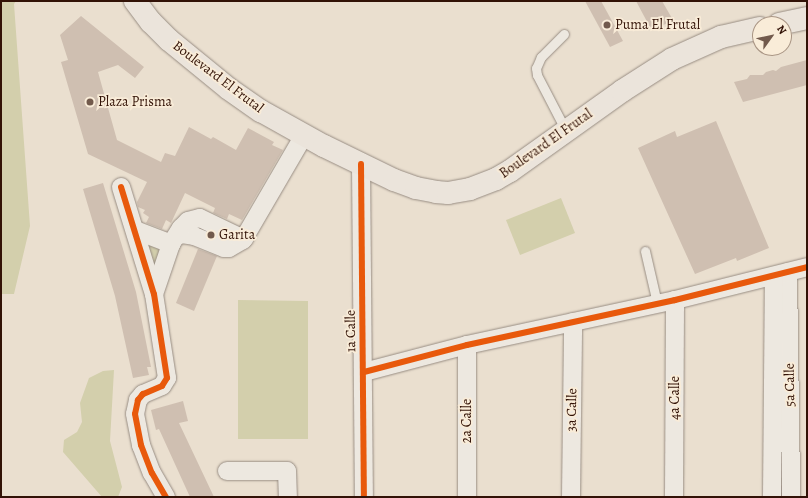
<!DOCTYPE html>
<html>
<head>
<meta charset="utf-8">
<style>
  body { margin:0 }
  #map { position:relative; width:808px; height:498px; overflow:hidden; background:#eadfcf; font-family:Alegreya,serif }
  div>[style] { position:absolute }
  .green>* { inset:0; background:#d3cfac }
  .building>* { inset:0; background:#cfbfb1 }
  .roads { filter:drop-shadow(0 0 1px #988d83) drop-shadow(0 0 1px #988d83) }
  .service>* { height:9px; margin:-4.5px; padding:0 4.5px; transform-origin:4.5px; border-radius:4.5px; background:#ede8e0 }
  .minor>* { height:18px; margin:-9px; padding:0 9px; transform-origin:9px; border-radius:9px; background:#ede8e0 }
  .primary>* { height:22px; margin:-11px; padding:0 11px; transform-origin:11px; border-radius:11px; background:#ebe4db }
  .cycleway>* { height:6px; margin:-3px; padding:0 3px; transform-origin:3px; border-radius:3px; background:#e8590c }
  .dots>* { width:11px; height:11px; translate:-50% -50%; box-sizing:border-box; border:2px solid #f9ecd8; border-radius:50% }
  span { translate:-50% -50%; white-space:nowrap; text-align:center; line-height:1.15; -webkit-text-stroke:3.5px #f9ecd8; paint-order:stroke }
  .poi-label { font-size:14px; color:#321206 }
  .left { translate:0 -50%; text-align:left }
  .street-label { font-size:14px; color:#321206 }
  .frame { position:absolute; inset:0; border:2px solid #321206; pointer-events:none }
  .north { position:absolute; left:752px; top:16px; width:40px; height:40px; box-sizing:border-box; background:#f9ecd8; border:1px solid #a99584; border-radius:50%; rotate:57deg; font-size:11px; font-weight:700; line-height:16px; text-align:center; color:#321206 }
  .north::after { content:''; display:block; margin:auto; width:14px; height:18px; background:#725a4c; clip-path:polygon(50% 0,100% 100%,50% 72%,0 100%) }
</style>
</head>
<body>
<div id="map">
  <div class="green">
    <div style="clip-path:polygon(1px 1px,16px 1px,14px 4px,30px 226px,14px 294px,1px 294px)"></div>
    <div style="clip-path:polygon(561px 198px,575px 233px,520px 255px,506px 220px)"></div>
    <div style="clip-path:polygon(146px 242px,162px 250px,153px 272px)"></div>
    <div style="clip-path:polygon(238px 300px,308px 301px,308px 439px,238px 439px)"></div>
    <div style="clip-path:polygon(114px 370px,110px 441px,122px 487px,118px 497px,102px 497px,63px 452px,64px 440px,77px 432px,82px 422px,80px 403px,89px 378px,103px 371px)"></div>
  </div>
  <div class="building">
    <div style="clip-path:polygon(585px 1px,601px 1px,623px 41px,610px 47px)"></div>
    <div style="clip-path:polygon(636px 1px,662px 1px,673px 20px,652px 31px)"></div>
    <div style="clip-path:polygon(81px 16px,144px 67px,135px 78px,118px 65px,98px 72px,117px 140px,161px 162px,165px 153px,175px 156px,189px 127px,211px 139px,213px 137px,236px 150px,248px 128px,274px 142px,272px 145px,283px 150px,242px 220px,229px 214px,227px 219px,213px 213px,215px 208px,185px 193px,171px 223px,166px 220px,162px 229px,146px 223px,149px 217px,143px 213px,145px 210px,138px 207px,137px 202px,147px 182px,88px 154px,61px 62px,68px 60px,60px 35px)"></div>
    <div style="clip-path:polygon(807px 60px,807px 85px,743px 102px,734px 82px,747px 79px,750px 75px,763px 75px,766px 72px,773px 70px,776px 71px,781px 67px)"></div>
    <div style="clip-path:polygon(716px 121px,769px 248px,737px 261px,736px 258px,695px 274px,638px 148px,675px 131px,677px 137px)"></div>
    <div style="clip-path:polygon(103px 183px,136px 292px,151px 367px,147px 367px,149px 375px,133px 378px,115px 296px,83px 189px)"></div>
    <div style="clip-path:polygon(198px 249px,217px 256px,194px 311px,176px 303px)"></div>
    <div style="clip-path:polygon(183px 401px,188px 421px,179px 423px,214px 497px,190px 497px,159px 429px,156px 430px,151px 410px)"></div>
  </div>
  <div class="roads">
    <div class="service">
      <div style="left:564px;top:34px;width:33px;rotate:135deg"></div>
      <div style="left:541px;top:57px;width:12px;rotate:114deg"></div>
      <div style="left:536px;top:68px;width:7px;rotate:82deg"></div>
      <div style="left:537px;top:75px;width:63px;rotate:62.6deg"></div>
      <div style="left:645px;top:251px;width:53px;rotate:77deg"></div>
    </div>
    <div class="minor">
      <div style="left:361px;top:164px;width:333px;rotate:89.5deg"></div>
      <div style="left:121px;top:187px;width:112px;rotate:72.9deg"></div>
      <div style="left:154px;top:294px;width:85px;rotate:81.2deg"></div>
      <div style="left:167px;top:378px;width:9px;rotate:122deg"></div>
      <div style="left:162px;top:386px;width:21px;rotate:157deg"></div>
      <div style="left:143px;top:394px;width:8px;rotate:130deg"></div>
      <div style="left:138px;top:400px;width:14px;rotate:102deg"></div>
      <div style="left:135px;top:414px;width:32px;rotate:79deg"></div>
      <div style="left:141px;top:445px;width:30px;rotate:69deg"></div>
      <div style="left:152px;top:473px;width:28px;rotate:60deg"></div>
      <div style="left:135px;top:230px;width:39px;rotate:21deg"></div>
      <div style="left:177px;top:236px;width:5px;rotate:-22deg"></div>
      <div style="left:182px;top:234px;width:12px;rotate:9deg"></div>
      <div style="left:194px;top:236px;width:32px;rotate:22deg"></div>
      <div style="left:224px;top:248px;width:5px"></div>
      <div style="left:229px;top:248px;width:16px;rotate:-30deg"></div>
      <div style="left:243px;top:240px;width:121px;rotate:-59.8deg"></div>
      <div style="left:788px;top:272px;width:225px;rotate:89.2deg"></div>
      <div style="left:154px;top:294px;width:53px;rotate:-71.2deg"></div>
      <div style="left:171px;top:244px;width:19px;rotate:-58deg"></div>
      <div style="left:181px;top:228px;width:10px;rotate:-45deg"></div>
      <div style="left:188px;top:221px;width:12px;rotate:-14deg"></div>
      <div style="left:200px;top:218px;width:41px;rotate:25.9deg"></div>
      <div style="left:237px;top:236px;width:8px;rotate:14deg"></div>
      <div style="left:364px;top:372px;width:106px;rotate:-14.7deg"></div>
      <div style="left:467px;top:345px;width:213px;rotate:-12.2deg"></div>
      <div style="left:675px;top:300px;width:136px;rotate:-14deg"></div>
      <div style="left:227px;top:471px;width:60px"></div>
      <div style="left:287px;top:471px;width:26px;rotate:88deg"></div>
      <div style="left:467px;top:497px;width:152px;rotate:-90deg"></div>
      <div style="left:571px;top:497px;width:175px;rotate:-89.3deg"></div>
      <div style="left:674px;top:497px;width:197px;rotate:-89.7deg"></div>
      <div style="left:772px;top:497px;width:221px;rotate:-89.5deg"></div>
    </div>
    <div class="primary">
      <div style="left:135px;top:1px;width:26px;rotate:53deg"></div>
      <div style="left:151px;top:22px;width:25px;rotate:45deg"></div>
      <div style="left:169px;top:40px;width:77px;rotate:39.2deg"></div>
      <div style="left:229px;top:89px;width:39px;rotate:35deg"></div>
      <div style="left:261px;top:111px;width:72px;rotate:29.1deg"></div>
      <div style="left:324px;top:146px;width:78px;rotate:25.9deg"></div>
      <div style="left:394px;top:180px;width:23px;rotate:20deg"></div>
      <div style="left:416px;top:188px;width:20px;rotate:11deg"></div>
      <div style="left:436px;top:192px;width:12px;rotate:5deg"></div>
      <div style="left:448px;top:193px;width:22px;rotate:-10deg"></div>
      <div style="left:470px;top:189px;width:28px;rotate:-21deg"></div>
      <div style="left:496px;top:179px;width:16px;rotate:-30deg"></div>
      <div style="left:510px;top:171px;width:138px;rotate:-35.5deg"></div>
      <div style="left:622px;top:91px;width:59px;rotate:-32.6deg"></div>
      <div style="left:672px;top:59px;width:54px;rotate:-24.2deg"></div>
      <div style="left:721px;top:37px;width:40px;rotate:-13deg"></div>
      <div style="left:779px;top:24px;width:29px;rotate:-12deg"></div>
    </div>
  </div>
  <div class="cycleway">
    <div style="left:361px;top:164px;width:333px;rotate:89.5deg"></div>
    <div style="left:121px;top:187px;width:112px;rotate:72.9deg"></div>
    <div style="left:154px;top:294px;width:85px;rotate:81.2deg"></div>
    <div style="left:167px;top:378px;width:9px;rotate:122deg"></div>
    <div style="left:162px;top:386px;width:21px;rotate:157deg"></div>
    <div style="left:143px;top:394px;width:8px;rotate:130deg"></div>
    <div style="left:138px;top:400px;width:14px;rotate:102deg"></div>
    <div style="left:135px;top:414px;width:32px;rotate:79deg"></div>
    <div style="left:141px;top:445px;width:30px;rotate:69deg"></div>
    <div style="left:152px;top:473px;width:28px;rotate:60deg"></div>
    <div style="left:364px;top:372px;width:106px;rotate:-14.7deg"></div>
    <div style="left:467px;top:345px;width:213px;rotate:-12.2deg"></div>
    <div style="left:675px;top:300px;width:136px;rotate:-14deg"></div>
  </div>
  <div class="dots">
    <div style="left:607px;top:25px;background:#725a4c"></div>
    <div style="left:90px;top:102px;background:#725a4c"></div>
    <div style="left:211px;top:235px;background:#725a4c"></div>
  </div>
  <div class="poi-label">
    <span class="left" style="left:615px;top:25px">Puma El Frutal</span>
    <span class="left" style="left:98px;top:102px">Plaza Prisma</span>
    <span class="left" style="left:219px;top:235px">Garita</span>
  </div>
  <div class="street-label">
    <span style="left:218px;top:77px;rotate:37deg">Boulevard El Frutal</span>
    <span style="left:546px;top:144px;rotate:-35deg">Boulevard El Frutal</span>
    <span style="left:351px;top:331px;rotate:-91deg">1a Calle</span>
    <span style="left:790px;top:385px;rotate:-91deg">5a Calle</span>
    <span style="left:675px;top:398px;rotate:-90deg">4a Calle</span>
    <span style="left:572px;top:410px;rotate:-89deg">3a Calle</span>
    <span style="left:467px;top:421px;rotate:-90deg">2a Calle</span>
  </div>
  <div class="frame"></div>
  <div class="north">N</div>
</div>
</body>
</html>
